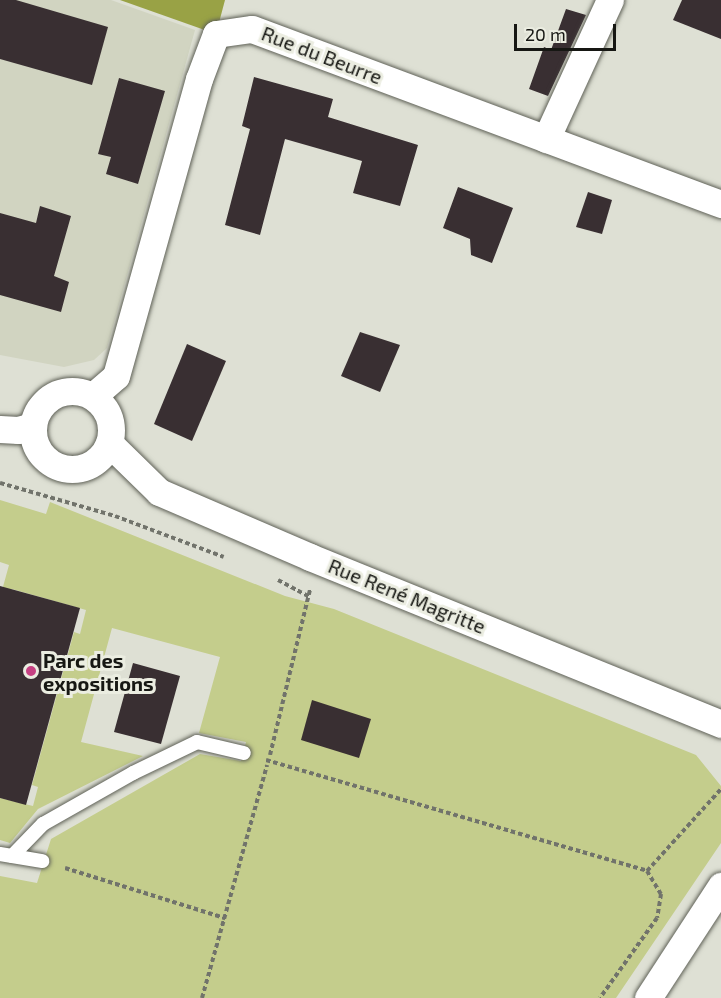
<!DOCTYPE html>
<html>
<head>
<meta charset="utf-8">
<style>
  body { margin:0 }
  #map { position:relative; width:721px; height:998px; overflow:hidden; background:#dee0d4; font-family:"Exo 2",sans-serif }
  div>[style] { position:absolute }
  .built>* { inset:0; background:#d1d4c1 }
  .green>* { inset:0; background:#c4cd8c }
  .forest>* { inset:0; background:#99a245 }
  .building>* { inset:0; background:#392f32 }
  .path>* { height:4px; margin-top:-2px; transform-origin:0; background:repeating-linear-gradient(90deg,#71736b 0 4.5px,transparent 0 7.5px) }
  .roads { filter:drop-shadow(0 0 2px #5f6157) drop-shadow(0 0 2px #5f6157) }
  .lane>* { height:14px; margin:-7px; padding:0 7px; transform-origin:7px; border-radius:7px; background:#fff }
  .street>* { height:27px; margin:-13.5px; padding:0 13.5px; transform-origin:13.5px; border-radius:13.5px; background:#fff }
  .street>.ring { margin:-13.5px; padding:0; box-sizing:content-box; background:none; border:27px solid #fff; border-radius:50% }
  .dots>* { width:16px; height:16px; translate:-50% -50%; box-sizing:border-box; border:3px solid #ebede1; border-radius:50% }
  span { translate:-50% -50%; white-space:nowrap; text-align:center; line-height:1.15; -webkit-text-stroke:6px #ebede1; paint-order:stroke }
  .street-label { font-size:20px; color:#161713 }
  .poi-label { font-size:20px; color:#161713; font-weight:700 }
  .left { translate:0 -50%; text-align:left }
  .scale { position:absolute; left:514px; top:24px; width:102px; height:27px; box-sizing:border-box; border:3px solid #161713; border-top:0; padding-left:8px; font-size:18px; line-height:21px; white-space:nowrap; color:#161713; -webkit-text-stroke:4px #ebede1; paint-order:stroke }
</style>
</head>
<body>
<div id="map">
  <div class="built">
    <div style="clip-path:polygon(0 0,111px 0,195px 30px,107px 348px,94px 360px,64px 367px,0 355px)"></div>
  </div>
  <div class="green">
    <div style="clip-path:polygon(0 500px,46px 514px,50px 502px,285px 596px,334px 609px,696px 755px,721px 786px,721px 843px,616px 998px,0 998px,0 876px,37px 883px,51px 839px,200px 754px,241px 761px,246px 742px,199px 733px,220px 657px,112px 628px,81px 742px,143px 756px,38px 809px,10px 843px,0 840px,0 798px,33px 806px,38px 787px,32px 785px,74px 632px,80px 634px,86px 610px,12px 589px,1px 594px,9px 565px,0 562px)"></div>
  </div>
  <div class="forest">
    <div style="clip-path:polygon(120px 0,225px 0,216px 34px)"></div>
  </div>
  <div class="building">
    <div style="clip-path:polygon(0 0,16px 0,108px 27px,92px 85px,0 59px)"></div>
    <div style="clip-path:polygon(682px 0,721px 0,721px 39px,673px 20px)"></div>
    <div style="clip-path:polygon(566px 9px,586px 15px,548px 96px,529px 89px,544px 47px,551px 50px)"></div>
    <div style="clip-path:polygon(254px 77px,333px 99px,328px 117px,418px 145px,400px 206px,353px 193px,362px 161px,285px 139px,260px 235px,225px 225px,250px 129px,242px 126px)"></div>
    <div style="clip-path:polygon(119px 78px,165px 91px,138px 184px,106px 174px,111px 157px,98px 154px)"></div>
    <div style="clip-path:polygon(458px 187px,513px 208px,492px 263px,471px 255px,470px 239px,443px 228px)"></div>
    <div style="clip-path:polygon(588px 192px,612px 200px,602px 234px,576px 227px)"></div>
    <div style="clip-path:polygon(40px 206px,71px 216px,54px 276px,69px 282px,61px 312px,0 295px,0 213px,36px 223px)"></div>
    <div style="clip-path:polygon(360px 332px,400px 345px,380px 392px,341px 376px)"></div>
    <div style="clip-path:polygon(187px 344px,226px 361px,192px 441px,154px 424px)"></div>
    <div style="clip-path:polygon(0 586px,80px 608px,26px 805px,0 798px)"></div>
    <div style="clip-path:polygon(133px 663px,180px 676px,161px 744px,114px 732px)"></div>
    <div style="clip-path:polygon(312px 700px,371px 719px,359px 758px,301px 740px)"></div>
  </div>
  <div class="path">
    <div style="left:0;top:483px;width:120px;rotate:16deg"></div>
    <div style="left:115px;top:516px;width:116px;rotate:20.6deg"></div>
    <div style="left:278px;top:580px;width:36px;rotate:28deg"></div>
    <div style="left:270px;top:755px;width:170px;rotate:-76.4deg"></div>
    <div style="left:266px;top:760px;width:397px;rotate:16.2deg"></div>
    <div style="left:647px;top:871px;width:27px;rotate:59deg"></div>
    <div style="left:661px;top:894px;width:24px;rotate:99deg"></div>
    <div style="left:657px;top:918px;width:98px;rotate:125.5deg"></div>
    <div style="left:65px;top:868px;width:168px;rotate:17.4deg"></div>
    <div style="left:647px;top:871px;width:110px;rotate:-47.9deg"></div>
    <div style="left:202px;top:998px;width:242px;rotate:-74.4deg"></div>
  </div>
  <div class="roads">
    <div class="lane">
      <div style="left:0;top:854px;width:43px;rotate:9.5deg"></div>
      <div style="left:12px;top:856px;width:45px;rotate:-45.9deg"></div>
      <div style="left:43px;top:824px;width:103px;rotate:-29.5deg"></div>
      <div style="left:133px;top:773px;width:71px;rotate:-25.8deg"></div>
      <div style="left:197px;top:742px;width:48px;rotate:13.2deg"></div>
    </div>
    <div class="street">
      <div style="left:546px;top:139px;width:153px;rotate:-65.3deg"></div>
      <div class="ring" style="left:33px;top:391px;width:51px;height:51px"></div>
      <div style="left:93px;top:396px;width:30px;rotate:-41deg"></div>
      <div style="left:116px;top:376px;width:308px;rotate:-74.4deg"></div>
      <div style="left:199px;top:79px;width:48px;rotate:-69.3deg"></div>
      <div style="left:216px;top:34px;width:36px;rotate:-8deg"></div>
      <div style="left:252px;top:29px;width:501px;rotate:20.46deg"></div>
      <div style="left:0;top:429px;width:18px;rotate:3deg"></div>
      <div style="left:18px;top:430px;width:15px;rotate:-16deg"></div>
      <div style="left:109px;top:443px;width:70px;rotate:44.4deg"></div>
      <div style="left:159px;top:492px;width:164px;rotate:23.3deg"></div>
      <div style="left:310px;top:557px;width:444px;rotate:22.1deg"></div>
      <div style="left:648px;top:998px;width:134px;rotate:-56.9deg"></div>
    </div>
  </div>
  <div class="dots">
    <div style="left:31px;top:671px;background:#c64183"></div>
  </div>
  <div class="street-label">
    <span style="left:322px;top:55px;rotate:21deg">Rue du Beurre</span>
    <span style="left:407px;top:596px;rotate:22deg">Rue René Magritte</span>
  </div>
  <div class="poi-label">
    <span class="left" style="left:43px;top:672px">Parc des<br>expositions</span>
  </div>
  <div class="scale">20 m</div>
</div>
</body>
</html>
